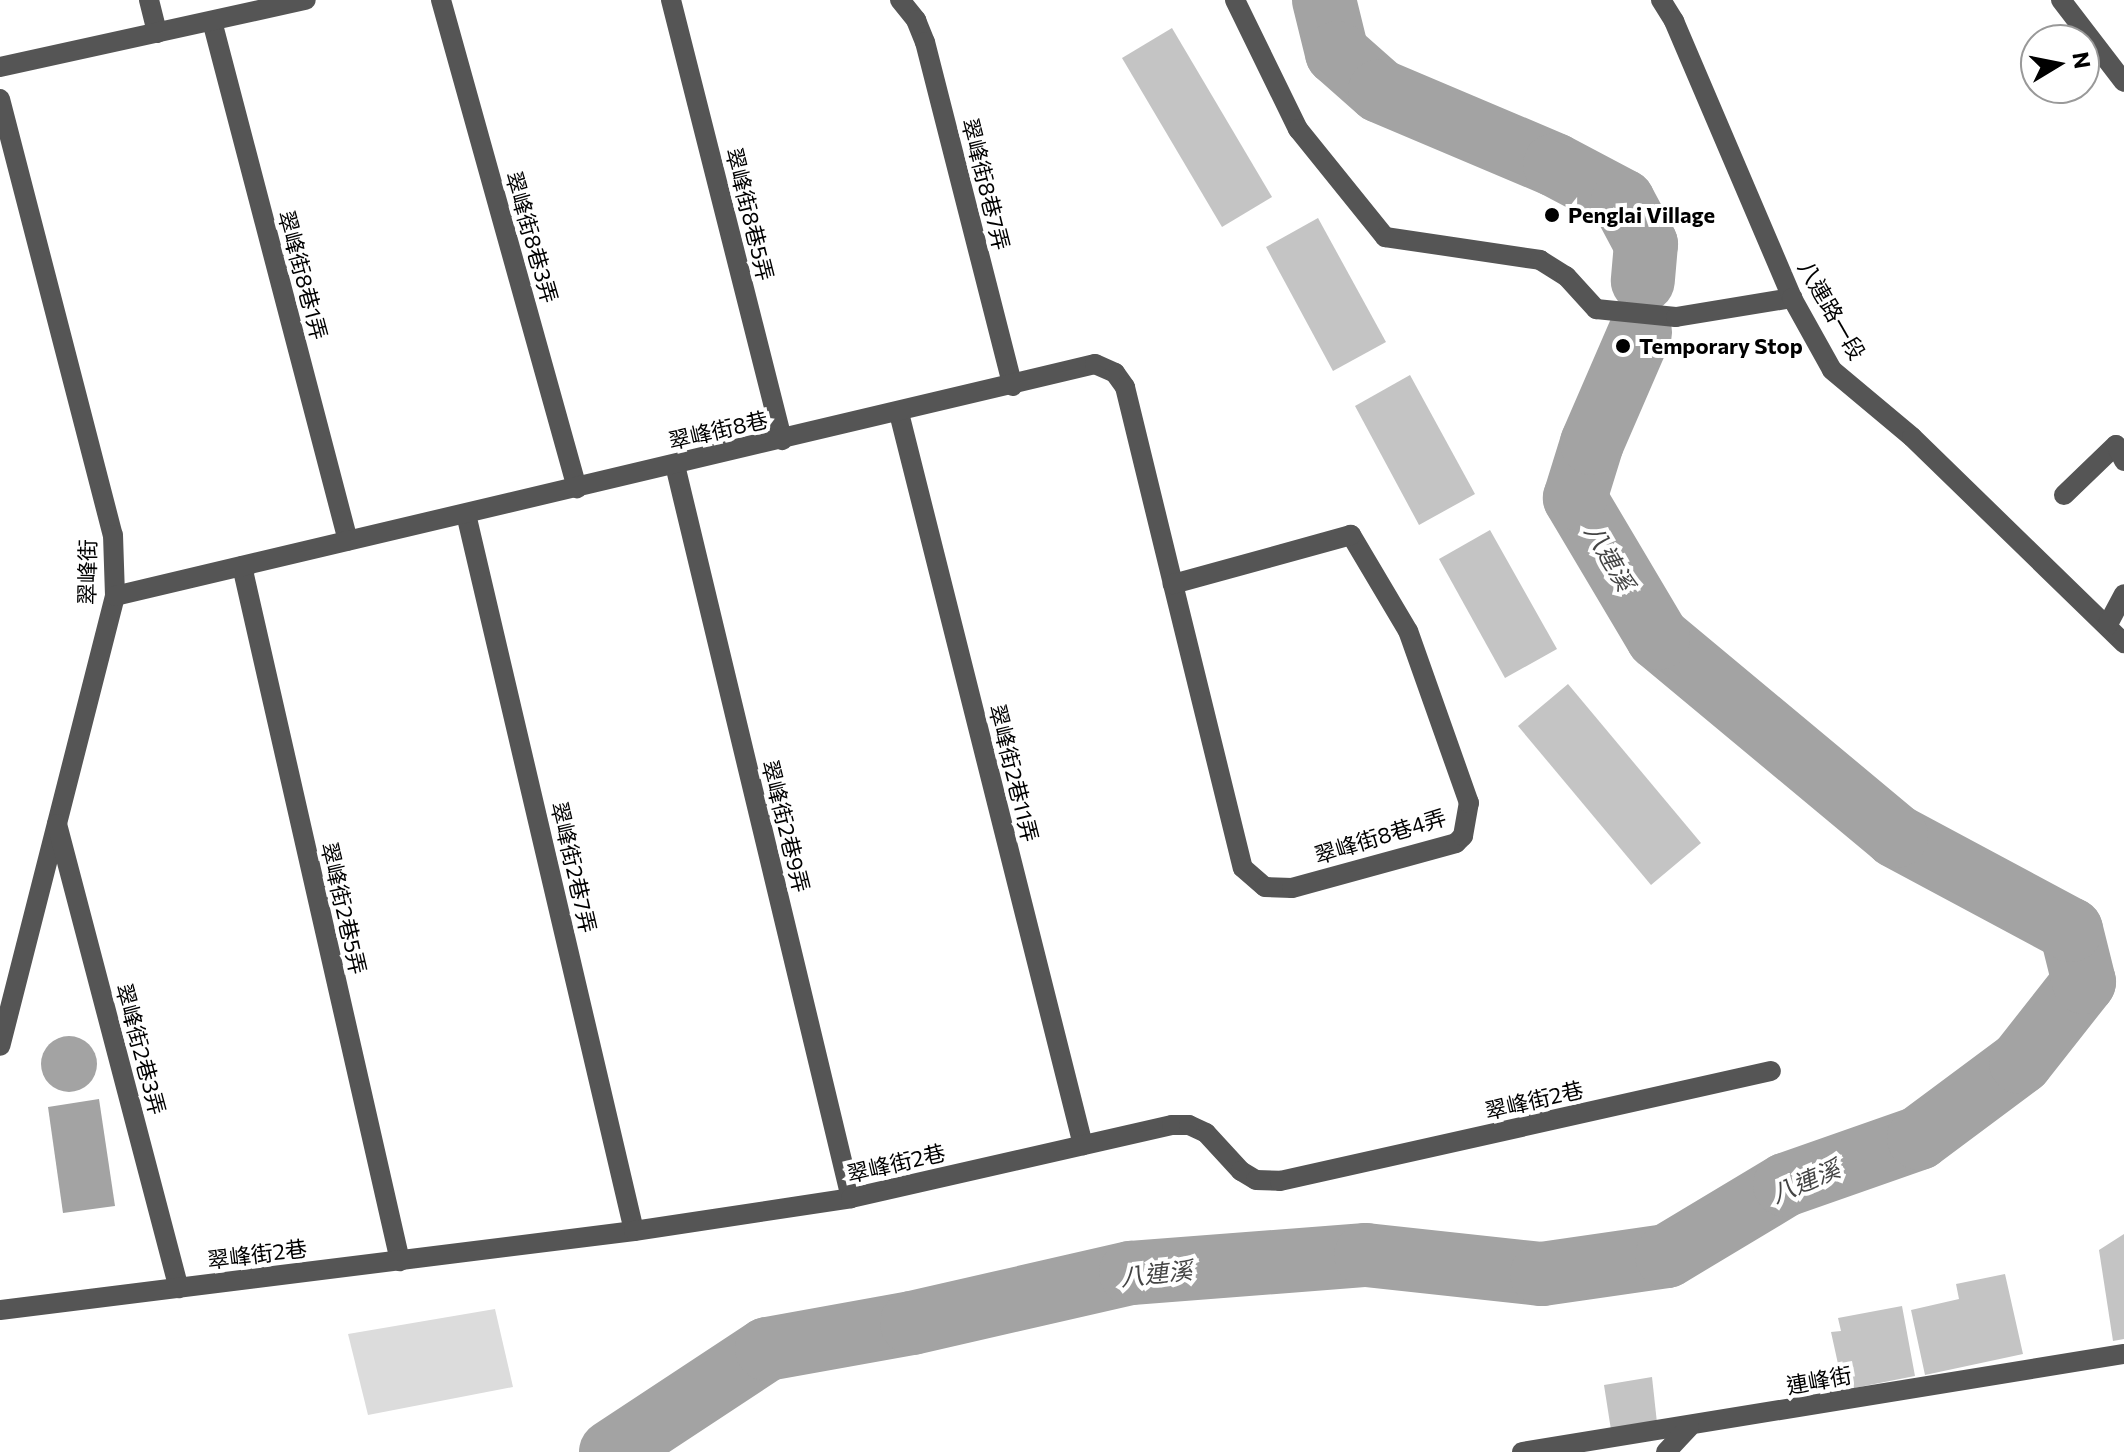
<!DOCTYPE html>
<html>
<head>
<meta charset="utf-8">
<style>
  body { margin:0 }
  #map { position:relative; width:2124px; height:1452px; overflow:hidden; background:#fff; font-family:Commissioner,"Noto Sans TC",sans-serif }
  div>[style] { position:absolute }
  .green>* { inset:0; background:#dcdcdc }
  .water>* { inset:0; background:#a3a3a3 }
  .round { border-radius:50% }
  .river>* { height:64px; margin:-32px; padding:0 32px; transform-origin:32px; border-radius:32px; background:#a3a3a3 }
  .building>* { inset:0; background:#c4c4c4 }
  .minor>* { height:20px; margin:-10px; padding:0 10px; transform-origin:10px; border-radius:10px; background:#555 }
  .dots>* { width:22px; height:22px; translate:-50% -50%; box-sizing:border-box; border:4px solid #fff; border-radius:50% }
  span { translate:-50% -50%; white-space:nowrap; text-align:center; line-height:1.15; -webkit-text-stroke:8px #fff; paint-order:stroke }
  .street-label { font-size:22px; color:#000 }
  .poi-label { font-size:22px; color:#000; font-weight:700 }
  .left { translate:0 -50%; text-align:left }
  .water-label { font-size:24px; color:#444; font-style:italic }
  .north { position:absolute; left:2020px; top:24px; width:80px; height:80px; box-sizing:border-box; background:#fff; border:2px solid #999; border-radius:50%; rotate:80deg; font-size:22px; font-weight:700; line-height:32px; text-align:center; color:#000 }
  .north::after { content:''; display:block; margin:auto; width:28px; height:36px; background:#000; clip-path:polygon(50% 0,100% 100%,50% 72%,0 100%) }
</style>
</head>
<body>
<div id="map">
  <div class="green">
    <div style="clip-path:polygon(495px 1309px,513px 1387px,368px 1415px,348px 1334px)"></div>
  </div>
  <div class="water">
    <div class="round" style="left:41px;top:1036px;width:56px;height:56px"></div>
    <div style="clip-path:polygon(99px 1099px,115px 1206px,63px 1213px,48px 1107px)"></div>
  </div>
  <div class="river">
    <div style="left:1324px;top:0;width:55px;rotate:76.2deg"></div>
    <div style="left:1337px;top:53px;width:57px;rotate:41.5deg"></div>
    <div style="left:1380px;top:91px;width:190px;rotate:22.9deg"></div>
    <div style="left:1555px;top:165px;width:77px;rotate:27.9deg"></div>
    <div style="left:1623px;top:201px;width:49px;rotate:61.9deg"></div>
    <div style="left:1646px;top:244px;width:37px;rotate:95deg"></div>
    <div style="left:611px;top:1452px;width:187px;rotate:-33.4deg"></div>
    <div style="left:767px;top:1349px;width:147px;rotate:-10.2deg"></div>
    <div style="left:912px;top:1323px;width:225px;rotate:-12.9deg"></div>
    <div style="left:1131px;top:1273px;width:236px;rotate:-4.4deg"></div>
    <div style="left:1366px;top:1255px;width:177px;rotate:6.2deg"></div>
    <div style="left:1542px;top:1274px;width:126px;rotate:-8.2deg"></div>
    <div style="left:1667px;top:1256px;width:138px;rotate:-31deg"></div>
    <div style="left:1785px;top:1185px;width:142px;rotate:-19.3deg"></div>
    <div style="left:1919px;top:1138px;width:127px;rotate:-36.7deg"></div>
    <div style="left:2021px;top:1062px;width:102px;rotate:-51.8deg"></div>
    <div style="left:2084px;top:982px;width:54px;rotate:-104deg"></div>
    <div style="left:2071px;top:930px;width:199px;rotate:-151.8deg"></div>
    <div style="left:1896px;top:836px;width:310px;rotate:-140.2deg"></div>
    <div style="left:1658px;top:638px;width:163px;rotate:-120.7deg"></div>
    <div style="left:1575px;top:498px;width:58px;rotate:-72.8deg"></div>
    <div style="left:1592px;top:443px;width:121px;rotate:-66.6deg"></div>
  </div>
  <div class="building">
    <div style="clip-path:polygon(1172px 28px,1272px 197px,1222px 227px,1122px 58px)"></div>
    <div style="clip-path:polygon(1318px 218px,1386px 342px,1333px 371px,1266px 247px)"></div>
    <div style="clip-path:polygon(1410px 375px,1475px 494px,1419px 525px,1355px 406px)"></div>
    <div style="clip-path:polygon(1490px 530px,1557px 649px,1505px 678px,1439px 559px)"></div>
    <div style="clip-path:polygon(1568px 684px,1701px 843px,1651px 885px,1518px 726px)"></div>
    <div style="clip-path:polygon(2124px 1234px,2124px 1339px,2113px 1341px,2099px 1250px)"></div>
    <div style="clip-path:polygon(2005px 1274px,2023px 1354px,1925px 1375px,1911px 1310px,1959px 1299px,1956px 1284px)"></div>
    <div style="clip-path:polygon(1902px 1306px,1915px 1376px,1854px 1388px,1851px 1371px,1840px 1373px,1831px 1332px,1841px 1331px,1838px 1318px)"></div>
    <div style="clip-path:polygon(1652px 1377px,1657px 1423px,1611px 1430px,1604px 1385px)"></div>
  </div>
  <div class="minor">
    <div style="left:149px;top:0;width:34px;rotate:76deg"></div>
    <div style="left:441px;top:0;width:507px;rotate:74.43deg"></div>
    <div style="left:671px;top:0;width:454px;rotate:75.8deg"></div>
    <div style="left:900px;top:0;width:26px;rotate:51deg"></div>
    <div style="left:916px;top:20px;width:24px;rotate:68deg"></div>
    <div style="left:925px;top:42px;width:355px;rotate:75.7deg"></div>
    <div style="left:1235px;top:0;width:144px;rotate:64deg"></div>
    <div style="left:1298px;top:129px;width:139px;rotate:51.1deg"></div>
    <div style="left:1385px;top:237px;width:157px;rotate:8.4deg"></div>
    <div style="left:1540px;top:260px;width:31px;rotate:32deg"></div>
    <div style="left:1566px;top:276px;width:45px;rotate:47.7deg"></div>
    <div style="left:1596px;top:309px;width:80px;rotate:5.7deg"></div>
    <div style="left:1676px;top:317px;width:118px;rotate:-9.3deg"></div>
    <div style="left:1661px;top:0;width:25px;rotate:58deg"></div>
    <div style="left:1674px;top:21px;width:301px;rotate:66.9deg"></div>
    <div style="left:1792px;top:298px;width:82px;rotate:60.9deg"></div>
    <div style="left:1832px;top:370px;width:104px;rotate:39.9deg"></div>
    <div style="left:1912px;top:437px;width:296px;rotate:44.2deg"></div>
    <div style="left:2061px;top:0;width:103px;rotate:52.5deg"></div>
    <div style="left:212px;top:21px;width:537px;rotate:75.34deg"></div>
    <div style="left:0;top:67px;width:313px;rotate:-12.4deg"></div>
    <div style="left:0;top:99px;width:450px;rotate:75.5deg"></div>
    <div style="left:113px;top:535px;width:61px;rotate:88.1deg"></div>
    <div style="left:115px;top:596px;width:464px;rotate:104.3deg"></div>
    <div style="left:899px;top:413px;width:755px;rotate:75.89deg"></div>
    <div style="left:675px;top:465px;width:754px;rotate:76.5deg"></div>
    <div style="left:2064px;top:495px;width:72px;rotate:-43.9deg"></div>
    <div style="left:2116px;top:445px;width:18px;rotate:63deg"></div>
    <div style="left:466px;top:514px;width:736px;rotate:76.81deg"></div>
    <div style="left:242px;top:566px;width:713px;rotate:77.19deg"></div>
    <div style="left:115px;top:596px;width:1007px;rotate:-13.32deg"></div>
    <div style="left:1095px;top:364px;width:22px;rotate:24deg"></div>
    <div style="left:1115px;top:373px;width:17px;rotate:54deg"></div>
    <div style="left:1125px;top:387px;width:203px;rotate:76.3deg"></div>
    <div style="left:1173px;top:584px;width:292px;rotate:76.2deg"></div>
    <div style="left:1243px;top:868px;width:29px;rotate:41deg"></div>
    <div style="left:1265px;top:887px;width:27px;rotate:2deg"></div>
    <div style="left:1292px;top:888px;width:170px;rotate:-15.3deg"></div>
    <div style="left:1456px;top:843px;width:10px;rotate:-45deg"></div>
    <div style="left:1463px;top:836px;width:34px;rotate:-80deg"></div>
    <div style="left:1469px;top:803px;width:182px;rotate:-109.5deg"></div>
    <div style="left:1408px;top:631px;width:112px;rotate:-120.7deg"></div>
    <div style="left:1351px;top:535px;width:185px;rotate:164.6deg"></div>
    <div style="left:2107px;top:626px;width:36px;rotate:-62deg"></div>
    <div style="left:57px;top:824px;width:480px;rotate:75.3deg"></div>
    <div style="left:0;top:1310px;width:639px;rotate:-7.1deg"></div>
    <div style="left:634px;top:1231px;width:219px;rotate:-8.6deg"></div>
    <div style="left:851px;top:1198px;width:329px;rotate:-12.8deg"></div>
    <div style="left:1172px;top:1125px;width:17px"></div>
    <div style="left:1189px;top:1125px;width:19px;rotate:25deg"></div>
    <div style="left:1206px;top:1133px;width:52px;rotate:47.4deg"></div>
    <div style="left:1241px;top:1171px;width:17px;rotate:31deg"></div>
    <div style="left:1256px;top:1180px;width:24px;rotate:2deg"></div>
    <div style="left:1280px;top:1181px;width:503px;rotate:-12.63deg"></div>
    <div style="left:1522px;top:1452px;width:610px;rotate:-9.25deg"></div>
    <div style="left:1666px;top:1452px;width:34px;rotate:-47deg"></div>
  </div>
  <div class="dots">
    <div style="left:1552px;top:215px;background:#000"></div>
    <div style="left:1623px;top:346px;background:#000"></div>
  </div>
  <div class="street-label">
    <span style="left:986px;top:184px;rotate:76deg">翠峰街8巷7弄</span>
    <span style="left:750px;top:214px;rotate:76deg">翠峰街8巷5弄</span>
    <span style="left:532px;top:237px;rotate:74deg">翠峰街8巷3弄</span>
    <span style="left:303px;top:275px;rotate:75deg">翠峰街8巷1弄</span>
    <span style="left:1832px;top:310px;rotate:60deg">八連路一段</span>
    <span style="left:718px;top:430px;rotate:-13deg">翠峰街8巷</span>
    <span style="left:87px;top:572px;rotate:-89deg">翠峰街</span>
    <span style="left:1014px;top:773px;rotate:76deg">翠峰街2巷11弄</span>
    <span style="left:786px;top:826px;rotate:76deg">翠峰街2巷9弄</span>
    <span style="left:1380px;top:836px;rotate:-17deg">翠峰街8巷4弄</span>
    <span style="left:574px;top:867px;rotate:77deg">翠峰街2巷7弄</span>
    <span style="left:344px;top:908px;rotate:77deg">翠峰街2巷5弄</span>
    <span style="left:141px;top:1049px;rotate:75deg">翠峰街2巷3弄</span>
    <span style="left:1534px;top:1100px;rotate:-13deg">翠峰街2巷</span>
    <span style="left:896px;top:1163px;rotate:-13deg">翠峰街2巷</span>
    <span style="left:257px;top:1254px;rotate:-7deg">翠峰街2巷</span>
    <span style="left:1819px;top:1380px;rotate:-10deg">連峰街</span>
  </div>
  <div class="poi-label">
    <span class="left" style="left:1568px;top:215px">Penglai Village</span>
    <span class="left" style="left:1639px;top:346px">Temporary Stop</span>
  </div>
  <div class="water-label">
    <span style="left:1610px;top:557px;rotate:60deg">八連溪</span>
    <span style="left:1805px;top:1181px;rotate:-23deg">八連溪</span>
    <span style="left:1156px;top:1273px;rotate:-6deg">八連溪</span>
  </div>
  <div class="north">N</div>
</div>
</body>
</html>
